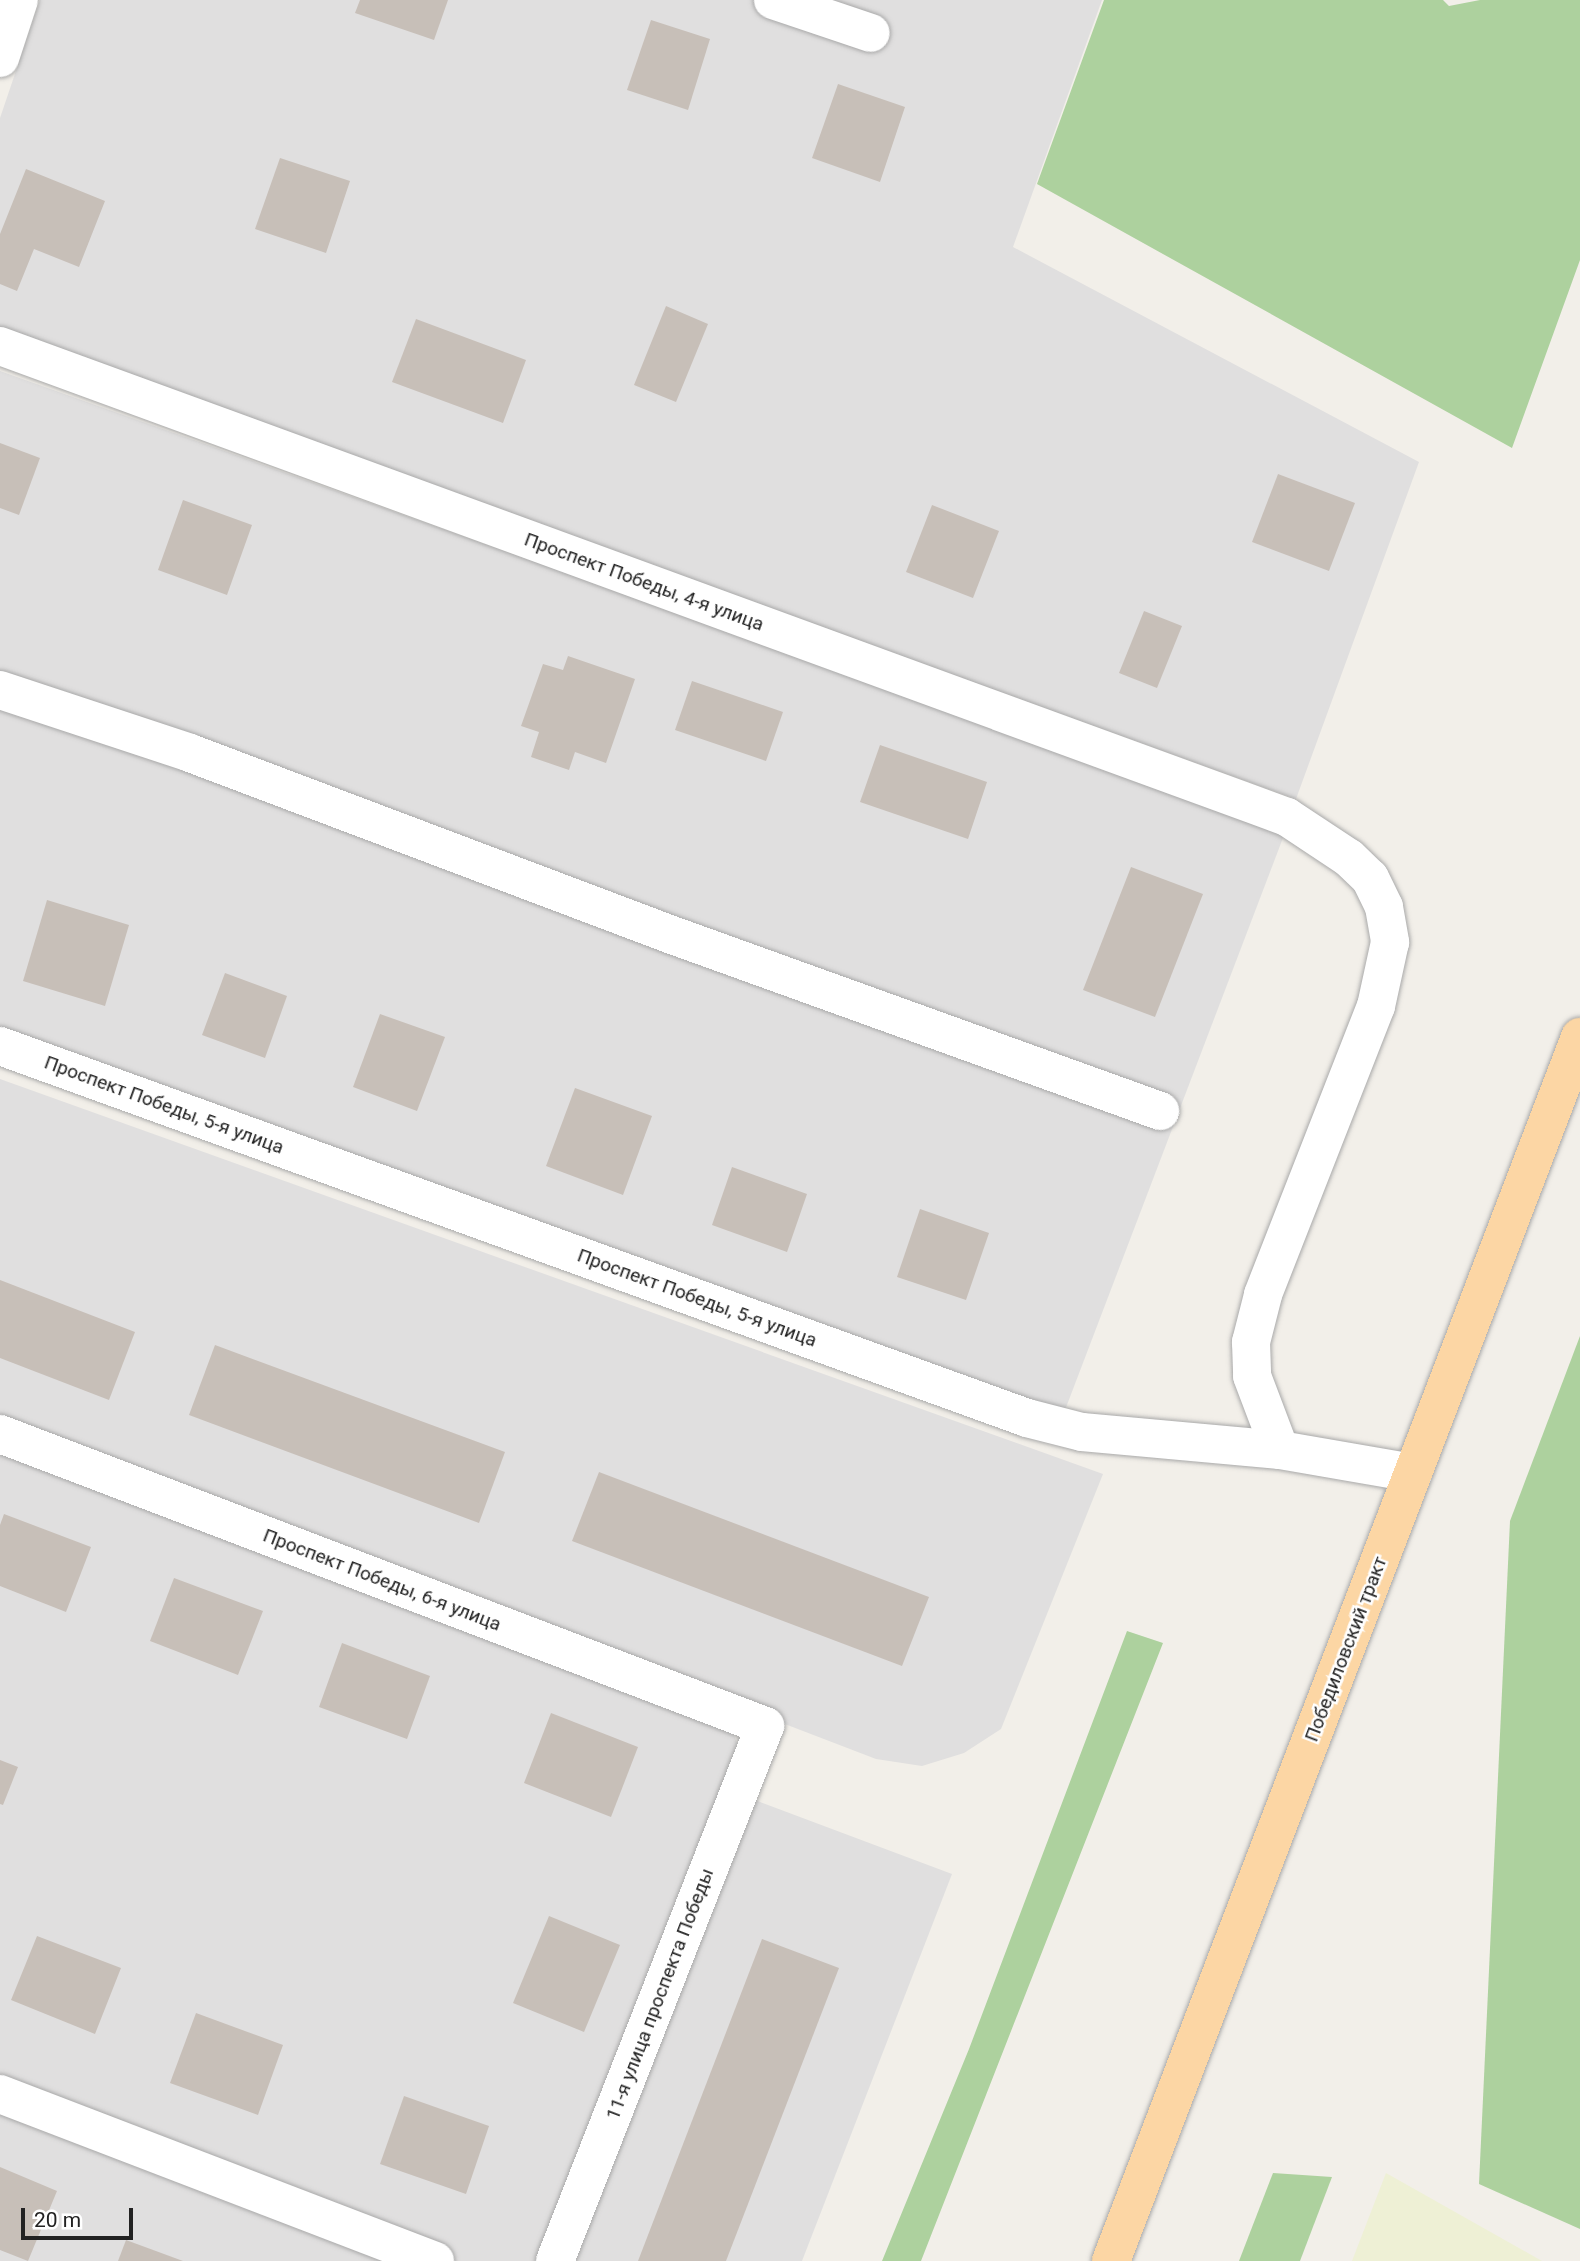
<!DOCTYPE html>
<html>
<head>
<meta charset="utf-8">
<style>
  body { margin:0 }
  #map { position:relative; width:1580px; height:2261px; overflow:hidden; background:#f2efe9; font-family:Roboto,sans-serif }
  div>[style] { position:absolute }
  .residential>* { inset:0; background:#e0dfdf }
  .farmland>* { inset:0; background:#eef0d5 }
  .forest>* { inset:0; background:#add19e }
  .building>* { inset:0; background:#c7bfb8 }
  .roads { filter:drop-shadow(0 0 2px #a9a9a9) drop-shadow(0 0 2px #a9a9a9) }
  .minor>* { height:38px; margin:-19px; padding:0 19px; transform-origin:19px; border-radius:19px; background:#fff }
  .major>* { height:38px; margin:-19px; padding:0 19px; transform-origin:19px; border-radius:19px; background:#fcd6a4 }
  span { translate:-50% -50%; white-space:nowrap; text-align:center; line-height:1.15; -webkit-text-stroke:5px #fff; paint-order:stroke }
  .street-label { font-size:19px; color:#222 }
  .scale { position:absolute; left:21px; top:2208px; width:112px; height:32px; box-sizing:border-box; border:4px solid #222; border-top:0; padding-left:9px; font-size:21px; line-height:24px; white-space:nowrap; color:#222; -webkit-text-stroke:5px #fff; paint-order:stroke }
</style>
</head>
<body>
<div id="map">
  <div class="residential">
    <div style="clip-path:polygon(40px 0,1102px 0,1013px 247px,1419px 462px,1296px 799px,0 330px,0 118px)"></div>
    <div style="clip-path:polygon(0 371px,1286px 830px,1062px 1418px,0 1031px)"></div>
    <div style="clip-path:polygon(0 1079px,1103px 1474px,1001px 1729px,964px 1753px,922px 1766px,876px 1759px,0 1422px)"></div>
    <div style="clip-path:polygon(0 1445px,727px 1727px,734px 1735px,739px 1749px,542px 2261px,450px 2261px,0 2086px)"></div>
    <div style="clip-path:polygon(747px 1797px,952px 1874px,802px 2261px,569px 2261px)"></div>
    <div style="clip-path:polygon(0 2108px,395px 2261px,0 2261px)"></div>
  </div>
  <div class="farmland">
    <div style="clip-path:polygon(1386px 2173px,1542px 2261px,1352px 2261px)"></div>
  </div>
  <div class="forest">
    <div style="clip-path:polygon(1104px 0,1443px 0,1449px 6px,1480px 0,1580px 0,1580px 260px,1512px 448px,1037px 184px)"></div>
    <div style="clip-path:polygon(1580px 1336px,1580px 2229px,1479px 2184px,1510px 1521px)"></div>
    <div style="clip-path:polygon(1127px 1631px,1163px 1643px,921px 2261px,882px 2261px,969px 2049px)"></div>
    <div style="clip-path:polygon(1273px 2173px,1332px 2177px,1300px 2261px,1239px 2261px)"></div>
  </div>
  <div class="building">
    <div style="clip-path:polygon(360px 0,448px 0,434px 40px,355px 13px)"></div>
    <div style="clip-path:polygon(651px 20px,710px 39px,688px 110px,627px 90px)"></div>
    <div style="clip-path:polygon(838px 84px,905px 107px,880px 182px,812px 158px)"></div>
    <div style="clip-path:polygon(280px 158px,350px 181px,326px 253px,255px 229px)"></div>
    <div style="clip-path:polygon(26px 169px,105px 201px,79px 267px,34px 249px,17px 291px,0 284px,0 234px)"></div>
    <div style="clip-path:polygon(666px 306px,708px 324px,676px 402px,634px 385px)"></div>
    <div style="clip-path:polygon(416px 319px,526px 360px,503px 423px,392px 382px)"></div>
    <div style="clip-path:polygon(0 443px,40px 458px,19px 515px,0 508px)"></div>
    <div style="clip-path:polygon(1278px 474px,1355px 503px,1329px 571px,1252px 542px)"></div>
    <div style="clip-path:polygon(183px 500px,252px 525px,227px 595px,158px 570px)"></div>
    <div style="clip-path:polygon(932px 505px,999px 531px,973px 598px,906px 572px)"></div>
    <div style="clip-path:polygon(1144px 611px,1182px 626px,1157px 688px,1119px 673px)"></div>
    <div style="clip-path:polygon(568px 656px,635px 679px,606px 763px,575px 752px,569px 770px,531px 757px,539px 732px,521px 726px,543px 664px,563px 670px)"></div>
    <div style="clip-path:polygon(692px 681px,783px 712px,766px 761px,675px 730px)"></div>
    <div style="clip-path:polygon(880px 745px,987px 782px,968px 839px,860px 802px)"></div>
    <div style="clip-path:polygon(1131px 867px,1203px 894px,1155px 1017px,1083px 990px)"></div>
    <div style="clip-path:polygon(47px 900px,129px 925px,105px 1006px,23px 981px)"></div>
    <div style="clip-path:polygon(225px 973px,287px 996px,265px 1058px,202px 1035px)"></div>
    <div style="clip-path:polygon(380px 1014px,445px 1037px,417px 1111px,353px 1087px)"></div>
    <div style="clip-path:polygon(575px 1088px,652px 1116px,623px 1195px,546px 1166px)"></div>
    <div style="clip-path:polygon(732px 1167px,807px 1194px,787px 1252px,712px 1225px)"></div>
    <div style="clip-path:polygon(920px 1209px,989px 1233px,966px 1300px,897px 1277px)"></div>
    <div style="clip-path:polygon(0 1280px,135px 1332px,109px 1400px,0 1358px)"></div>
    <div style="clip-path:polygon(215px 1345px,505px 1452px,479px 1523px,189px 1415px)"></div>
    <div style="clip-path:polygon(599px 1472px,929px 1597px,902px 1666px,572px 1541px)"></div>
    <div style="clip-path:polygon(4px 1514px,91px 1547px,66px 1612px,0 1586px,0 1525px)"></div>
    <div style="clip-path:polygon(174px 1578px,263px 1611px,238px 1675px,150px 1641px)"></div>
    <div style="clip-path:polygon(342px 1643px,430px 1676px,407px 1739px,319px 1707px)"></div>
    <div style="clip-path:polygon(551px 1713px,638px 1747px,611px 1817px,524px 1783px)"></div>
    <div style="clip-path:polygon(0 1760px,18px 1767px,3px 1805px,0 1804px)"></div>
    <div style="clip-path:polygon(549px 1916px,620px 1945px,584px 2032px,513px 2003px)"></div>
    <div style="clip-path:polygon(37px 1936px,121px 1968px,95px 2034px,11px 2000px)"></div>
    <div style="clip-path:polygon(762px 1939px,839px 1968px,726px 2261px,638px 2261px)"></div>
    <div style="clip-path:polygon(196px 2013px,283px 2045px,258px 2115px,170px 2083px)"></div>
    <div style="clip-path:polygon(404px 2096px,489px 2126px,466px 2194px,380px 2164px)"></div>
    <div style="clip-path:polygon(0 2167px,57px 2191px,28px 2261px,0 2250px)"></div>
    <div style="clip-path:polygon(126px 2240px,183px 2261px,118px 2261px)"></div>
  </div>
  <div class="roads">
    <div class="minor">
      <div style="left:773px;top:0;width:103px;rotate:18.6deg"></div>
      <div style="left:0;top:58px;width:61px;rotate:-71.9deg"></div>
      <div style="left:0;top:346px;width:1370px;rotate:20.1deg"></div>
      <div style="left:1287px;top:817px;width:74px;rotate:33.5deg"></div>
      <div style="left:1349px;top:858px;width:29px;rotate:44deg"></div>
      <div style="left:1370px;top:878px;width:32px;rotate:64deg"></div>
      <div style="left:1384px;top:907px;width:36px;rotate:80deg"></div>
      <div style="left:1390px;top:942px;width:66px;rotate:102.3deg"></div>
      <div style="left:1376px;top:1006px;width:310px;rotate:111.4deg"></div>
      <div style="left:1263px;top:1295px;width:49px;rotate:104.3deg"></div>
      <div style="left:1251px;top:1342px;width:34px;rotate:88deg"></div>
      <div style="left:1252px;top:1376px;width:79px;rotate:69.3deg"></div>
      <div style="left:0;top:690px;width:200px;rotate:18.3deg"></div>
      <div style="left:190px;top:753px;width:515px;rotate:20.69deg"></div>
      <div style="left:672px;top:935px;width:519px;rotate:19.83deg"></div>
      <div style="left:0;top:1046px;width:1092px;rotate:19.91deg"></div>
      <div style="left:1027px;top:1418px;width:57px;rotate:14.3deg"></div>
      <div style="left:1082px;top:1432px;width:199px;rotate:5.2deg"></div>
      <div style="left:1280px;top:1450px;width:135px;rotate:9.8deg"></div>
      <div style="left:0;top:1434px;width:819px;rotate:20.89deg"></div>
      <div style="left:765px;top:1726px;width:575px;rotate:111.43deg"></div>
      <div style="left:0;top:2094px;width:466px;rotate:21deg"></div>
    </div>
    <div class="major">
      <div style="left:1111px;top:2261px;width:1311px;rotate:-69.03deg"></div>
    </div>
  </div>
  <div class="street-label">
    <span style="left:644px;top:582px;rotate:20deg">Проспект Победы, 4-я улица</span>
    <span style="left:164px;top:1105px;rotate:20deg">Проспект Победы, 5-я улица</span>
    <span style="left:697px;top:1298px;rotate:20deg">Проспект Победы, 5-я улица</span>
    <span style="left:382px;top:1580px;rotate:21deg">Проспект Победы, 6-я улица</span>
    <span style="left:1346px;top:1649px;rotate:-69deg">Победиловский тракт</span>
    <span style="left:660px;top:1994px;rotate:-69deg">11-я улица проспекта Победы</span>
  </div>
  <div class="scale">20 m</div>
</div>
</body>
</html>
